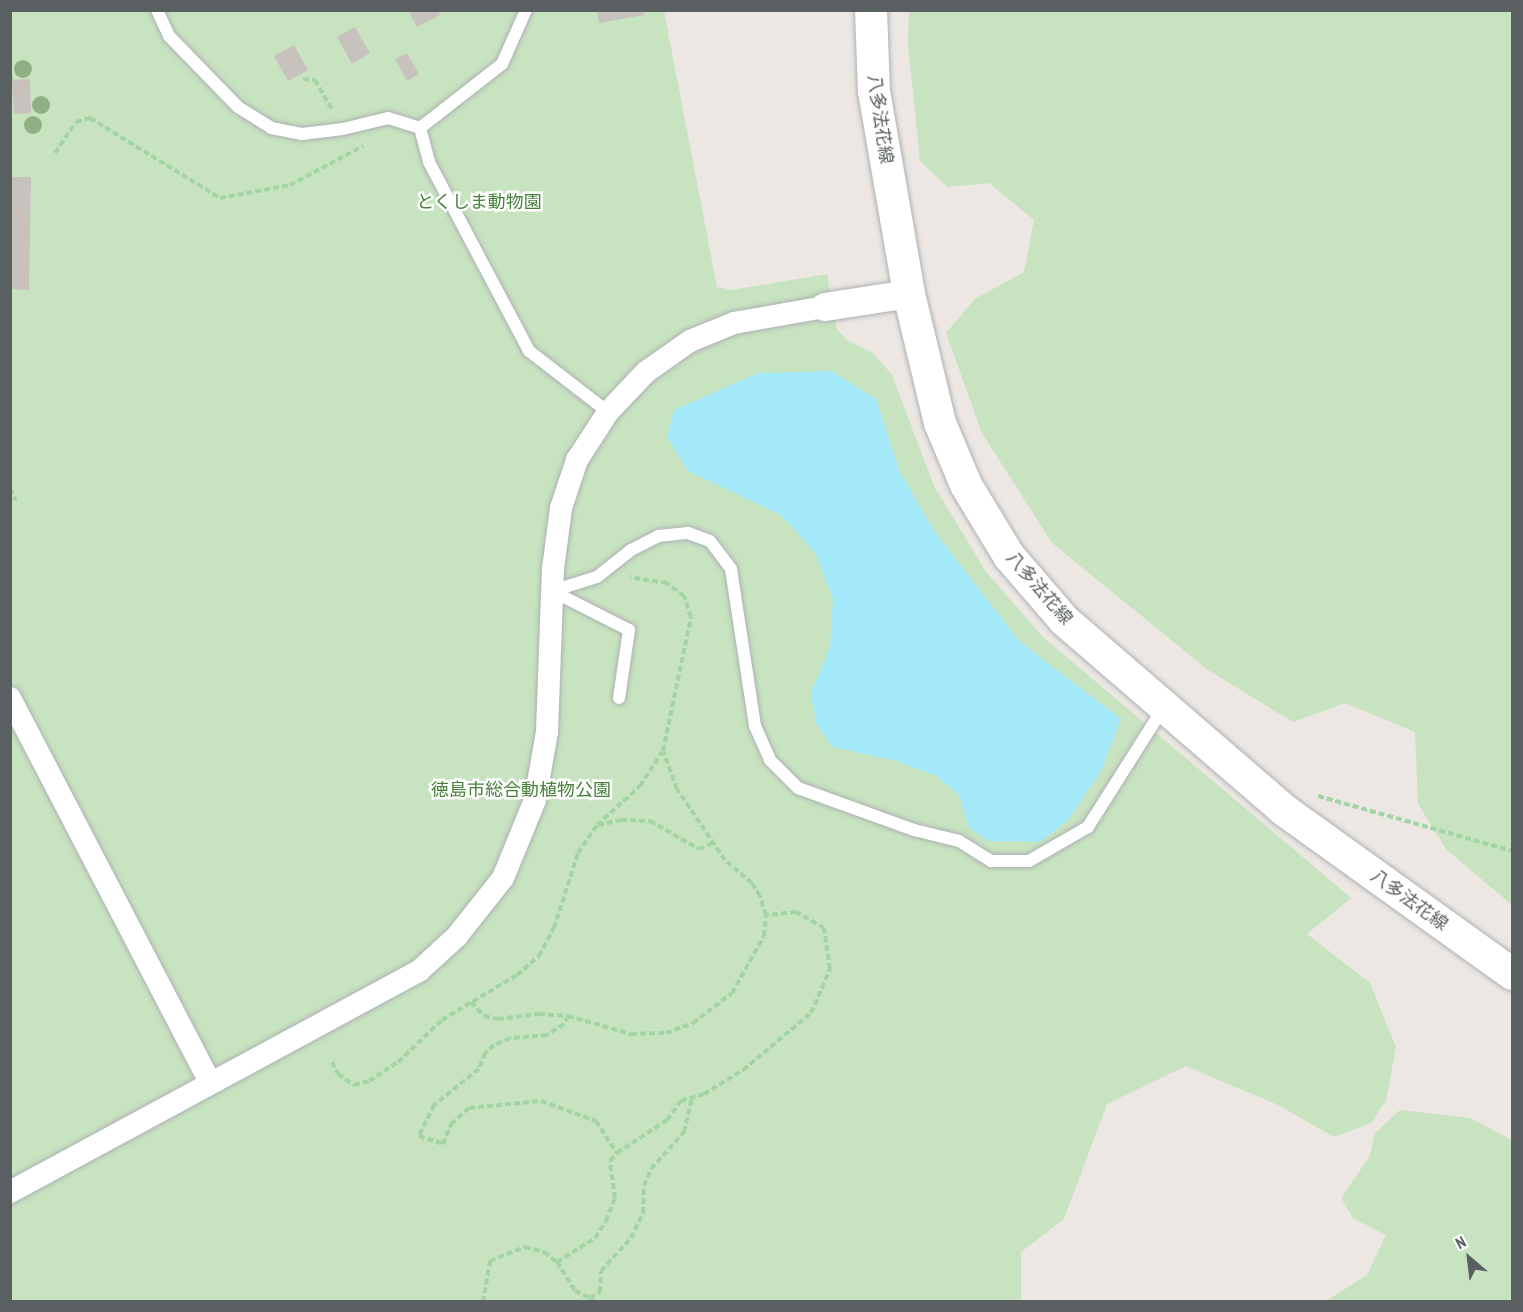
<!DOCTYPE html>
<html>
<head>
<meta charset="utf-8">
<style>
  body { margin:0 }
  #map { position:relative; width:1523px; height:1312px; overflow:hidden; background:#ece7e2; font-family:"PT Sans Narrow","Noto Sans JP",sans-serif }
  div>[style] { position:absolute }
  .green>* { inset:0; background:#c7e3bf }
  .water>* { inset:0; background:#a3e9fa }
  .building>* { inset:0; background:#c7c2be }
  .path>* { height:4px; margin-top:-2px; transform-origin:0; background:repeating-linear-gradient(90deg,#a3d4a4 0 6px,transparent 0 9px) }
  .roads { filter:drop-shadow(0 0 2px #adb1b4) drop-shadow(0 0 2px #adb1b4) }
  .service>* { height:12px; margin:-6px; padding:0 6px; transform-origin:6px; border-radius:6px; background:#fff }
  .minor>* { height:22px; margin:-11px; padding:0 11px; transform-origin:11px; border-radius:11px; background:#fff }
  .tertiary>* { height:28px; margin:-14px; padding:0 14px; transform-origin:14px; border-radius:14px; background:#fff }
  .secondary>* { height:32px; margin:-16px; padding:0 16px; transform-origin:16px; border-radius:16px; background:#fff }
  .trees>* { width:18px; height:18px; margin:-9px; border-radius:50%; background:#91af85 }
  span { translate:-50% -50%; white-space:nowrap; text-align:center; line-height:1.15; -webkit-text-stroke:5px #fff; paint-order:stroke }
  .street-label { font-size:18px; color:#5a5f62 }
  .park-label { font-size:18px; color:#468239 }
  .frame { position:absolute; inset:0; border:12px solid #5a5f62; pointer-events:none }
  .north { position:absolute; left:1439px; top:1228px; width:60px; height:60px; -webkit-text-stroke:4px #fff; paint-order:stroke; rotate:332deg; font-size:16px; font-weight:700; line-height:24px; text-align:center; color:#5a5f62 }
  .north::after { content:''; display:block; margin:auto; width:21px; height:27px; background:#5a5f62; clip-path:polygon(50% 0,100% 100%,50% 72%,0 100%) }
</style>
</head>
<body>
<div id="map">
  <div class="green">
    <div style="clip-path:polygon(10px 11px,664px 11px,717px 287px,732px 290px,827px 274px,837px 329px,847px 340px,873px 353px,892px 375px,934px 486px,986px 572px,1043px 637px,1351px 898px,1307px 934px,1370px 983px,1396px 1047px,1386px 1100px,1371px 1123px,1334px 1137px,1278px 1105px,1186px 1066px,1107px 1104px,1064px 1219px,1021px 1252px,1021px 1301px,11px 1301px)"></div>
    <div style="clip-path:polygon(909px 11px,1512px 11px,1512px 905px,1446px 849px,1418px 804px,1415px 732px,1345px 703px,1293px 722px,1208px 670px,1052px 543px,982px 433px,946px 333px,975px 299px,1024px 272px,1034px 220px,989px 183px,947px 187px,920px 161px,908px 44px)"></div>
    <div style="clip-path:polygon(1400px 1110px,1470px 1118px,1512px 1140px,1512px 1301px,1326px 1301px,1367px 1275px,1386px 1235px,1353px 1218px,1341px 1198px,1370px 1156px,1374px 1134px)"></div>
  </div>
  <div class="water">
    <div style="clip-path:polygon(831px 371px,876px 399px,900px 472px,934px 531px,1020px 642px,1121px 719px,1101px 771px,1068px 820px,1040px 842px,988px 841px,969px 828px,959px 795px,936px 776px,897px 761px,832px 747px,816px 723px,811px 693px,830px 647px,833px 599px,815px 553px,781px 515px,688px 471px,667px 437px,674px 410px,758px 373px)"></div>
  </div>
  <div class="building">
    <div style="clip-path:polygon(408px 10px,438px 10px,440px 15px,417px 27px)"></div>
    <div style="clip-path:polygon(597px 10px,643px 10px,644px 15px,599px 23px)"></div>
    <div style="clip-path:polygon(355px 27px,370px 53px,352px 64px,337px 37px)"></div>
    <div style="clip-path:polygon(294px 45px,308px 70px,288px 81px,274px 56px)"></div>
    <div style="clip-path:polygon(407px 53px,419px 74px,407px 81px,395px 59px)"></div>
    <div style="clip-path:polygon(10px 64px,13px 80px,30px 79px,31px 113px,14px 114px)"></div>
    <div style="clip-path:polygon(10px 177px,31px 177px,29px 290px,10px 289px)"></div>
  </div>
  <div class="path">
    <div style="left:303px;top:79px;width:12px;rotate:5deg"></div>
    <div style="left:315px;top:80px;width:34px;rotate:60deg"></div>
    <div style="left:55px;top:153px;width:37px;rotate:-56deg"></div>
    <div style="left:76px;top:122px;width:15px;rotate:-16deg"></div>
    <div style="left:90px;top:118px;width:153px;rotate:31.6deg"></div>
    <div style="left:220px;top:198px;width:71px;rotate:-10.5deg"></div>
    <div style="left:290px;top:185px;width:83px;rotate:-28.1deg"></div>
    <div style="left:10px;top:489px;width:13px;rotate:63deg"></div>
    <div style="left:1318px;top:796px;width:202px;rotate:15.8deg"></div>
    <div style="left:598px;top:825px;width:24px;rotate:-12deg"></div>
    <div style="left:621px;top:820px;width:29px;rotate:2deg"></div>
    <div style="left:650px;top:821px;width:56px;rotate:29.7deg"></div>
    <div style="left:699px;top:849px;width:15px;rotate:-23deg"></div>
    <div style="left:471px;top:1002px;width:19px;rotate:47deg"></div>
    <div style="left:484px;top:1016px;width:14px;rotate:12deg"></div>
    <div style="left:498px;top:1019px;width:41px;rotate:-7deg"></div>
    <div style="left:539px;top:1014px;width:29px;rotate:4deg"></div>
    <div style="left:568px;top:1016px;width:9px;rotate:117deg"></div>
    <div style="left:564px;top:1024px;width:20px;rotate:147deg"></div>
    <div style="left:547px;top:1035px;width:37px;rotate:175deg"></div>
    <div style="left:510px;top:1038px;width:17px;rotate:156deg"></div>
    <div style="left:494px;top:1045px;width:12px;rotate:138deg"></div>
    <div style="left:485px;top:1053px;width:17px;rotate:111deg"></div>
    <div style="left:479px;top:1069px;width:58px;rotate:141.3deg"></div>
    <div style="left:434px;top:1105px;width:34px;rotate:116deg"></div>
    <div style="left:419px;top:1136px;width:25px;rotate:18deg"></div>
    <div style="left:443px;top:1144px;width:22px;rotate:-68deg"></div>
    <div style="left:451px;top:1124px;width:24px;rotate:-42deg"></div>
    <div style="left:469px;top:1108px;width:72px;rotate:-5.6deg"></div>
    <div style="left:541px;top:1101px;width:59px;rotate:20deg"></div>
    <div style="left:596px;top:1121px;width:38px;rotate:57deg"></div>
    <div style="left:568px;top:1016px;width:66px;rotate:15.9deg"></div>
    <div style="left:631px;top:1034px;width:35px;rotate:-2deg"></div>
    <div style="left:666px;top:1033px;width:29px;rotate:-20deg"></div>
    <div style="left:693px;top:1023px;width:49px;rotate:-37.6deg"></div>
    <div style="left:732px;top:993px;width:65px;rotate:-60.7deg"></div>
    <div style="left:764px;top:936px;width:21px;rotate:-85deg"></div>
    <div style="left:766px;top:915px;width:20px;rotate:-108deg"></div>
    <div style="left:760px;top:896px;width:15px;rotate:-122deg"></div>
    <div style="left:752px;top:883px;width:35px;rotate:-140deg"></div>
    <div style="left:725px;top:860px;width:86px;rotate:-124.1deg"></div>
    <div style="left:677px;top:789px;width:40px;rotate:-110.2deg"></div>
    <div style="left:663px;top:751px;width:137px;rotate:-78.2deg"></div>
    <div style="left:691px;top:617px;width:22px;rotate:-108deg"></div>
    <div style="left:684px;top:596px;width:21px;rotate:-143deg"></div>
    <div style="left:667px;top:583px;width:37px;rotate:-171deg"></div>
    <div style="left:332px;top:1062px;width:13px;rotate:63deg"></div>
    <div style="left:338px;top:1074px;width:19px;rotate:35deg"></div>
    <div style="left:354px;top:1085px;width:16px;rotate:-15deg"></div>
    <div style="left:369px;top:1081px;width:35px;rotate:-33deg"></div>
    <div style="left:398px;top:1062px;width:61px;rotate:-43.7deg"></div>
    <div style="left:442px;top:1020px;width:87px;rotate:-31deg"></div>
    <div style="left:517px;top:975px;width:29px;rotate:-41deg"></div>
    <div style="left:539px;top:956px;width:32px;rotate:-62deg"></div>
    <div style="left:554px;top:928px;width:79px;rotate:-72.3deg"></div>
    <div style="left:578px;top:853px;width:34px;rotate:-56deg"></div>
    <div style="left:597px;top:825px;width:58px;rotate:-42.2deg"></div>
    <div style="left:640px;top:786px;width:40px;rotate:-57.1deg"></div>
    <div style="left:557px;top:1262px;width:45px;rotate:-32.3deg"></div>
    <div style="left:595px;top:1238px;width:20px;rotate:-57deg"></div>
    <div style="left:606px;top:1221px;width:25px;rotate:-69deg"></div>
    <div style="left:615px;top:1198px;width:37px;rotate:-98deg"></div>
    <div style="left:610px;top:1161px;width:11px;rotate:-49deg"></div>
    <div style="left:617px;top:1153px;width:60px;rotate:-33.4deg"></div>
    <div style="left:667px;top:1120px;width:24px;rotate:-54deg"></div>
    <div style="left:681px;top:1101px;width:24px;rotate:-17deg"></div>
    <div style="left:704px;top:1094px;width:46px;rotate:-31.6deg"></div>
    <div style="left:743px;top:1070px;width:89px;rotate:-40deg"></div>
    <div style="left:811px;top:1013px;width:48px;rotate:-66.6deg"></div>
    <div style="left:830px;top:969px;width:41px;rotate:-98.3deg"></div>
    <div style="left:824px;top:928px;width:32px;rotate:-150deg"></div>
    <div style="left:796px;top:912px;width:30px;rotate:174deg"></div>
    <div style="left:483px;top:1302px;width:42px;rotate:-80.3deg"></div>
    <div style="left:490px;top:1261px;width:38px;rotate:-22deg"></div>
    <div style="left:525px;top:1247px;width:20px;rotate:15deg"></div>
    <div style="left:544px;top:1252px;width:16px;rotate:38deg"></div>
    <div style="left:557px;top:1262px;width:34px;rotate:58deg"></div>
    <div style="left:575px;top:1291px;width:17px;rotate:25deg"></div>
    <div style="left:594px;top:1302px;width:6px;rotate:-135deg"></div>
    <div style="left:590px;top:1298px;width:12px;rotate:-31deg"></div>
    <div style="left:600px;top:1292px;width:21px;rotate:-87deg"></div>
    <div style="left:601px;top:1271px;width:45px;rotate:-47.7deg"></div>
    <div style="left:631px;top:1238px;width:28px;rotate:-64deg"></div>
    <div style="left:643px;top:1213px;width:27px;rotate:-88deg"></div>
    <div style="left:644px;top:1186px;width:18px;rotate:-68deg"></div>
    <div style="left:651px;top:1169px;width:50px;rotate:-48.3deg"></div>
    <div style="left:684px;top:1132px;width:35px;rotate:-77deg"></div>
  </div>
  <div class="roads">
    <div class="service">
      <div style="left:157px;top:10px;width:29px;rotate:65deg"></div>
      <div style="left:169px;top:36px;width:99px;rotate:45.8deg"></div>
      <div style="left:238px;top:107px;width:39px;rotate:32deg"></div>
      <div style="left:271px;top:128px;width:32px;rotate:11deg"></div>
      <div style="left:302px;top:134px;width:41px;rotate:-7deg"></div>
      <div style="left:343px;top:129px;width:46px;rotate:-13.7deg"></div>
      <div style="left:388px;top:118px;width:34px;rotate:17deg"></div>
      <div style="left:420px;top:128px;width:104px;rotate:-38deg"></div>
      <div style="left:502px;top:64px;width:59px;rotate:-66deg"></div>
      <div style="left:420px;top:128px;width:35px;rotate:75deg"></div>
      <div style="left:429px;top:162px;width:214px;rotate:62.1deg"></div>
      <div style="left:529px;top:351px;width:100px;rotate:37.7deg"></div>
      <div style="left:619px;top:698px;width:69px;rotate:-81.6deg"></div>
      <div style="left:629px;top:630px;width:86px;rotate:-153.1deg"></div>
      <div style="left:552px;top:591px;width:47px;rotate:-17.3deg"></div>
      <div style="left:597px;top:577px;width:43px;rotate:-38.5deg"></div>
      <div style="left:631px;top:550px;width:30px;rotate:-27deg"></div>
      <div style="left:658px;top:536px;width:30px;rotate:-6deg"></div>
      <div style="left:688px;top:533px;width:23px;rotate:20deg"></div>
      <div style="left:710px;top:541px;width:35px;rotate:53deg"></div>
      <div style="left:731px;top:569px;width:159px;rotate:81.3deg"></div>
      <div style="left:755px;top:726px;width:37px;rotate:66deg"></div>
      <div style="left:770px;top:760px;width:40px;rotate:45deg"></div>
      <div style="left:798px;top:788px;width:123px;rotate:19.9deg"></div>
      <div style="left:914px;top:830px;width:46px;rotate:13.7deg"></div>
      <div style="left:959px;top:841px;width:38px;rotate:32deg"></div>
      <div style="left:991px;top:861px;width:38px"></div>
      <div style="left:1029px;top:861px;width:68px;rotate:-30deg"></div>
      <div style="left:1088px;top:827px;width:142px;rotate:-57.7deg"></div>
    </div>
    <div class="minor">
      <div style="left:10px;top:698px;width:433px;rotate:62.5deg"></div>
      <div style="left:10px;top:1192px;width:465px;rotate:-28.4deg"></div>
      <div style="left:419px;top:971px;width:52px;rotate:-42.6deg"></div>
      <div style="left:457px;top:936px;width:74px;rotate:-51.6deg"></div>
      <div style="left:503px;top:878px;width:84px;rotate:-67.7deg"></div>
      <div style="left:535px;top:800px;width:69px;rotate:-80deg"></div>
      <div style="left:547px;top:732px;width:163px;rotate:-87.9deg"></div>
      <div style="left:553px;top:569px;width:62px;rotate:-82.5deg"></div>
      <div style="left:561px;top:508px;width:51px;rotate:-71.6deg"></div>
      <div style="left:577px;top:460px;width:57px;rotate:-57.1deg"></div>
      <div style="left:608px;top:412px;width:55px;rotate:-46.5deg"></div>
      <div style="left:646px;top:372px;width:54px;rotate:-35.2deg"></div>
      <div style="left:690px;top:341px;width:48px;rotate:-22.2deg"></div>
      <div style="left:734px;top:323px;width:92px;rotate:-10deg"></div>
    </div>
    <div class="tertiary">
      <div style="left:825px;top:307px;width:85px;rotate:-8.8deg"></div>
    </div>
    <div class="secondary">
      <div style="left:871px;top:10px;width:81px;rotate:87.9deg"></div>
      <div style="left:874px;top:91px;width:206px;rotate:80.2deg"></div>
      <div style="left:909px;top:294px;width:133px;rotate:76.5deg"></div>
      <div style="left:940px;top:423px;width:67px;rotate:67.2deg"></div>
      <div style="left:966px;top:485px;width:83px;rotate:58.8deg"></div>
      <div style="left:1009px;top:556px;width:84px;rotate:49.3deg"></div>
      <div style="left:1064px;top:620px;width:291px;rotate:40.8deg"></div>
      <div style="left:1284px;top:810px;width:281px;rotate:35.7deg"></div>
    </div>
  </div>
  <div class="trees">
    <div style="left:23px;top:69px"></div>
    <div style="left:41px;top:105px"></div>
    <div style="left:33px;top:125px"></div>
  </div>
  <div class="street-label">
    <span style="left:880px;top:119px;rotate:82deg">八多法花線</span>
    <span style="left:1039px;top:588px;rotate:49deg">八多法花線</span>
    <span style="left:1409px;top:900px;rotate:36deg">八多法花線</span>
  </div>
  <div class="park-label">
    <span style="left:479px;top:202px">とくしま動物園</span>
    <span style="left:521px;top:790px">徳島市総合動植物公園</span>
  </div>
  <div class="frame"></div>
  <div class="north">N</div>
</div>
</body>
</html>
